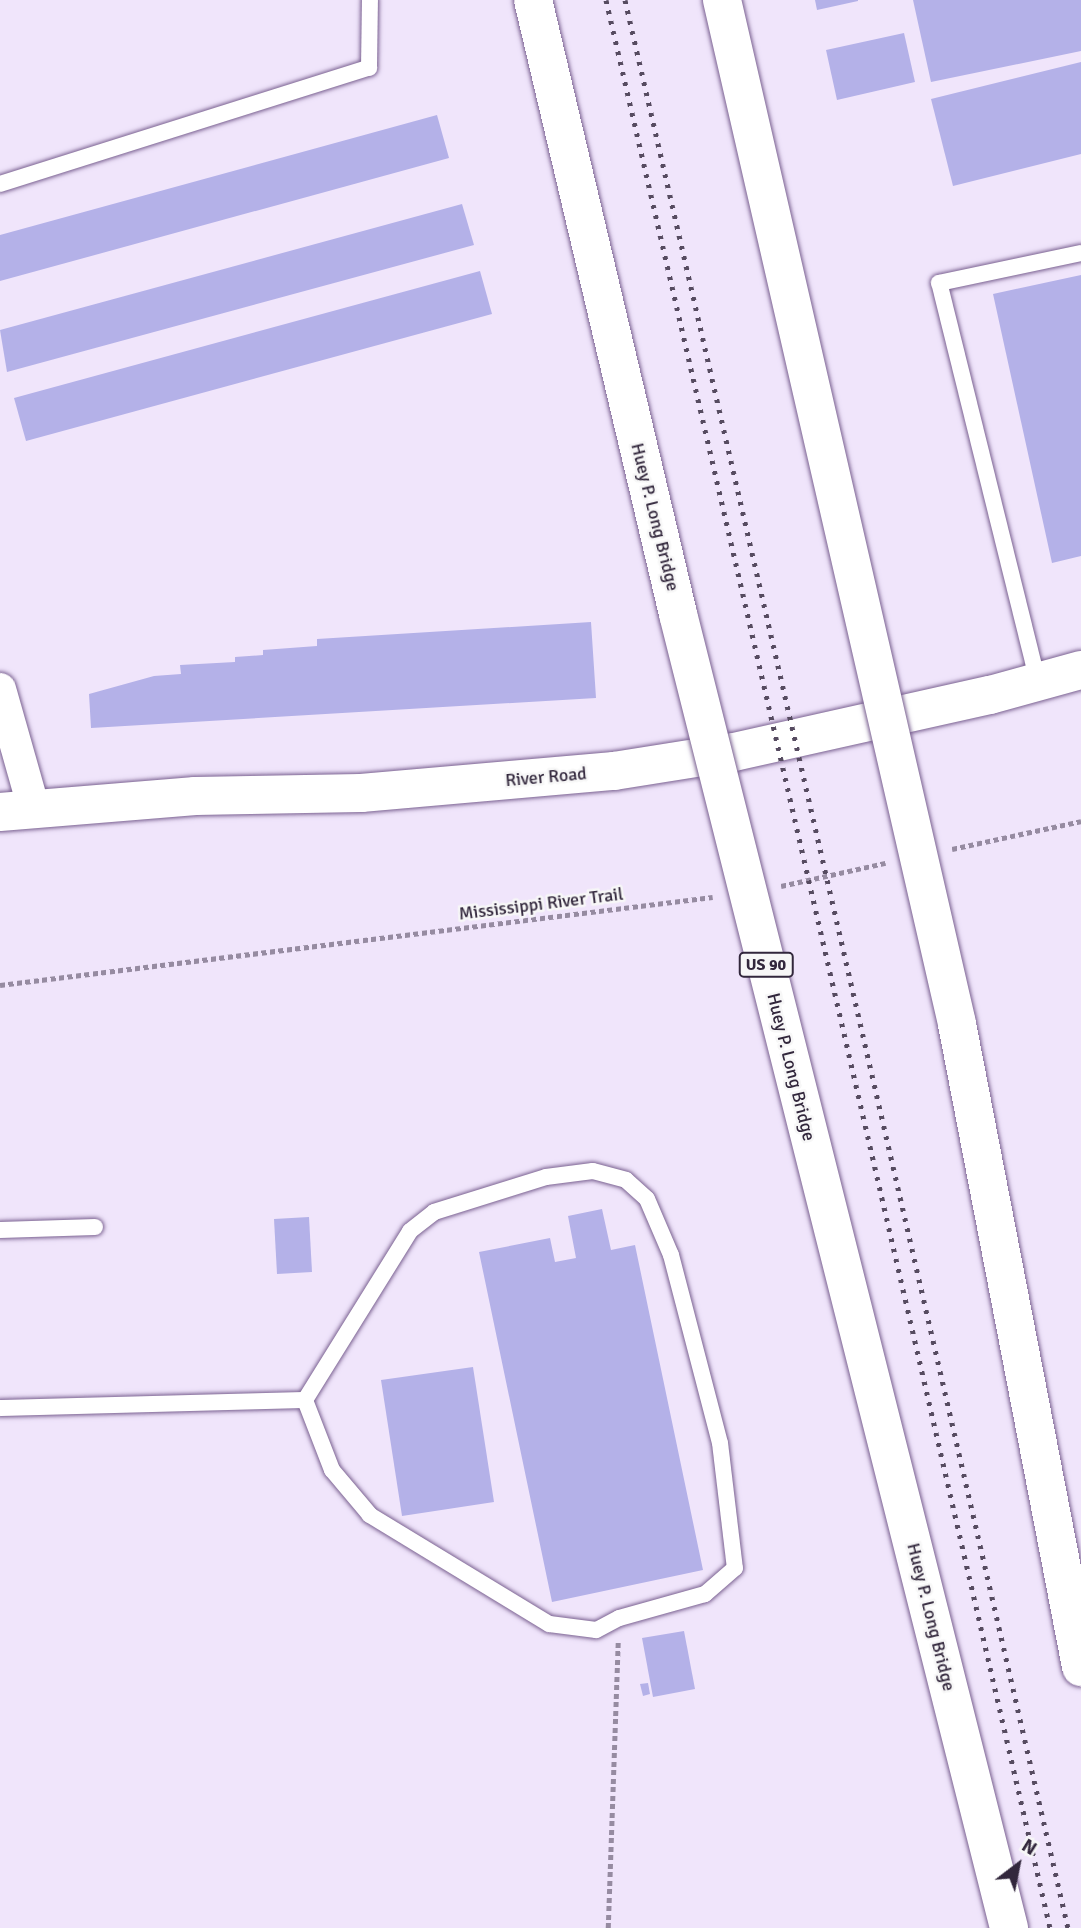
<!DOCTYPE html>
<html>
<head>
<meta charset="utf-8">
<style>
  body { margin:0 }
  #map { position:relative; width:1081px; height:1928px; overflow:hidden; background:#f0e5fb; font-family:Signika,sans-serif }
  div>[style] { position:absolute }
  .pier>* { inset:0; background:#f0e5fb }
  .building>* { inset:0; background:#b4b1e8 }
  .path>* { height:4.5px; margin-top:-2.25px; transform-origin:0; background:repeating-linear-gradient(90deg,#968ba1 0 5px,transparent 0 8.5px) }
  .roads { filter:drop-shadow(0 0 2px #7a6191) drop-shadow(0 0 2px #7a6191) }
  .service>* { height:16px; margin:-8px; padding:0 8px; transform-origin:8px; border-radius:8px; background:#fff }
  .minor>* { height:32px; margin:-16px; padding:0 16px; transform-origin:16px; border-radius:16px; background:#fff }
  .secondary>* { height:38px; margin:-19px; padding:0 19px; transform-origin:19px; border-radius:19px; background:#fff }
  .rail>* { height:5px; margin-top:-2.5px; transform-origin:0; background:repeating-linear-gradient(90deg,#564b60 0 3.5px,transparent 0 10.5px) }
  .bridges { filter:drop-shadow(0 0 2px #7a6191) drop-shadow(0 0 2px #7a6191) }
  .trunk-bridge>* { height:38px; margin:-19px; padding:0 19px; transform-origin:19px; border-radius:19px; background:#fff }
  span { translate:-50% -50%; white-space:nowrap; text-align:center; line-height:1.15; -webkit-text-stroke:5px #f7f7f7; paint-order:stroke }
  .shield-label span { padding:2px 5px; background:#f7f7f7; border:2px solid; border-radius:5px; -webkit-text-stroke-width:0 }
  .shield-label { font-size:16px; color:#32273c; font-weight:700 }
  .street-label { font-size:18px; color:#32273c }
  .north { position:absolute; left:983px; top:1830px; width:70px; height:70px; -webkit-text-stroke:5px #f7f7f7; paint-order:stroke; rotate:32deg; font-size:19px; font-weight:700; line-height:28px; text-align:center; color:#32273c }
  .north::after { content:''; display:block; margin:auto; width:24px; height:32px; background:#32273c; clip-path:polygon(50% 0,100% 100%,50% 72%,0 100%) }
</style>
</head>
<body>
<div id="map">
  <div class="pier">
    <div style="clip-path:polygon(1081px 1887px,1081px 1928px,953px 1928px,961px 1926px,959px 1916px,1036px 1898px,1044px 1913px,1040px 1897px)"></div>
  </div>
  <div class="building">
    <div style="clip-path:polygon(815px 0,858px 0,858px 1px,817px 10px)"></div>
    <div style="clip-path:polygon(913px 0,1081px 0,1081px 51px,931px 82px)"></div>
    <div style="clip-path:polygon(904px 33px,915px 82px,837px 100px,826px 50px)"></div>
    <div style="clip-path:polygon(1081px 62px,1081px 154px,953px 186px,931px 99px)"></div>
    <div style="clip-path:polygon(437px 115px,449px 158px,0 281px,0 235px)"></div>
    <div style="clip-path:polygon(462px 204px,474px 245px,7px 372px,0 330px)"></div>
    <div style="clip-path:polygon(480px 271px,492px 314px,26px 441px,14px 398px)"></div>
    <div style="clip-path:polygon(1081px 275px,1081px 556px,1052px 563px,993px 294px)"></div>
    <div style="clip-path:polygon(591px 622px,596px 698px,91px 728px,89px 694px,154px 676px,181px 674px,180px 665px,235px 662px,235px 657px,263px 655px,263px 650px,317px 646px,317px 639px)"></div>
    <div style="clip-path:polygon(602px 1209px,611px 1250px,635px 1245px,703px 1570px,552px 1602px,479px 1252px,550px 1238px,555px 1262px,576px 1258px,568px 1216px)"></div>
    <div style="clip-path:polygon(309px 1217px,312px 1272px,277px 1274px,274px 1219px)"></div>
    <div style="clip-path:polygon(473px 1367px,494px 1502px,402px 1516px,381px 1380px)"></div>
    <div style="clip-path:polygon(684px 1631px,695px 1689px,653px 1697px,642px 1638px)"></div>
    <div style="clip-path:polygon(648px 1683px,650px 1694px,643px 1696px,640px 1684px)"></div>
  </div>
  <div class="path">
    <div style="left:952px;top:849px;width:132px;rotate:-12.2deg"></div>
    <div style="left:781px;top:886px;width:107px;rotate:-12.5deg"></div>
    <div style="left:0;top:985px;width:718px;rotate:-7.04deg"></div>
    <div style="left:608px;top:1928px;width:286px;rotate:-88deg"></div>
  </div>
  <div class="roads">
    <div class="service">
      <div style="left:0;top:184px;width:387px;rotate:-17.5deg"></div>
      <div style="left:369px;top:68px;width:68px;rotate:-89.2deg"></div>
      <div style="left:1038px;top:682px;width:411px;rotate:-103.9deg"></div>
      <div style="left:939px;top:283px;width:145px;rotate:-11.9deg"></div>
      <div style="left:593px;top:1171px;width:34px;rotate:15deg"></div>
      <div style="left:626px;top:1180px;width:28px;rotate:42deg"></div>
      <div style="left:647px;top:1199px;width:61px;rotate:66.8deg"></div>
      <div style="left:671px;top:1255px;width:194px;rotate:75.4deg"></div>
      <div style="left:720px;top:1443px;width:126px;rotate:83.2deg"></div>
      <div style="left:735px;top:1568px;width:40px;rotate:139deg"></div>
      <div style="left:705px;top:1594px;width:89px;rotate:164.4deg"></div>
      <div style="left:619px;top:1618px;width:26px;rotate:152deg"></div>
      <div style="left:596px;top:1630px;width:47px;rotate:-172.7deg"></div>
      <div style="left:549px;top:1624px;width:210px;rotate:-148.7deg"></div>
      <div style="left:370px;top:1515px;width:59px;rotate:-130.2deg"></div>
      <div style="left:332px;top:1470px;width:75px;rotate:-111.1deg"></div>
      <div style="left:305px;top:1400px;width:199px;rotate:-58.1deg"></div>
      <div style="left:410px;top:1231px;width:31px;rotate:-38deg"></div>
      <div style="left:434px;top:1212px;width:117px;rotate:-17.4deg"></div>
      <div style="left:546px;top:1177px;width:47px;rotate:-7.3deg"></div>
      <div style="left:0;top:1230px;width:95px;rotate:-1.8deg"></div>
      <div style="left:0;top:1408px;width:305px;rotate:-1.5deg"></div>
    </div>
    <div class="minor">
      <div style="left:0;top:689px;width:125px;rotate:74.2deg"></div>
    </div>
    <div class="secondary">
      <div style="left:0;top:812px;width:196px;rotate:-4.7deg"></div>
      <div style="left:195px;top:796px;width:166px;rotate:-1deg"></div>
      <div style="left:361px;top:793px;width:254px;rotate:-5deg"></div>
      <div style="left:614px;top:771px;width:121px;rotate:-9deg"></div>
      <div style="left:734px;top:752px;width:262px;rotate:-12.6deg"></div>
      <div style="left:990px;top:695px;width:94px;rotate:-15.4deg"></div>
    </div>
  </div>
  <div class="rail">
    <div style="left:606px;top:0;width:1978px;rotate:77.03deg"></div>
    <div style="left:625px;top:0;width:1978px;rotate:77.06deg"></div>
  </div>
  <div class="bridges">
    <div class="trunk-bridge">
      <div style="left:533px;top:0;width:631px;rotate:76.71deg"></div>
      <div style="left:678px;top:614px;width:1355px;rotate:75.86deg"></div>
      <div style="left:722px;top:0;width:1051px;rotate:77.07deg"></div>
      <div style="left:957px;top:1024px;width:655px;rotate:79.08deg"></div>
    </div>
  </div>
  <div class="shield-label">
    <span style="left:766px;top:965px">US 90</span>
  </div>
  <div class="street-label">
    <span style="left:655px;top:517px;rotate:76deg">Huey P. Long Bridge</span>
    <span style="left:546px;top:777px;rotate:-5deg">River Road</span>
    <span style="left:541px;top:904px;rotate:-7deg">Mississippi River Trail</span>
    <span style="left:791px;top:1067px;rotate:76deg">Huey P. Long Bridge</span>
    <span style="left:931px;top:1617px;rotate:76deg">Huey P. Long Bridge</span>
  </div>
  <div class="north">N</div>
</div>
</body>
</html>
